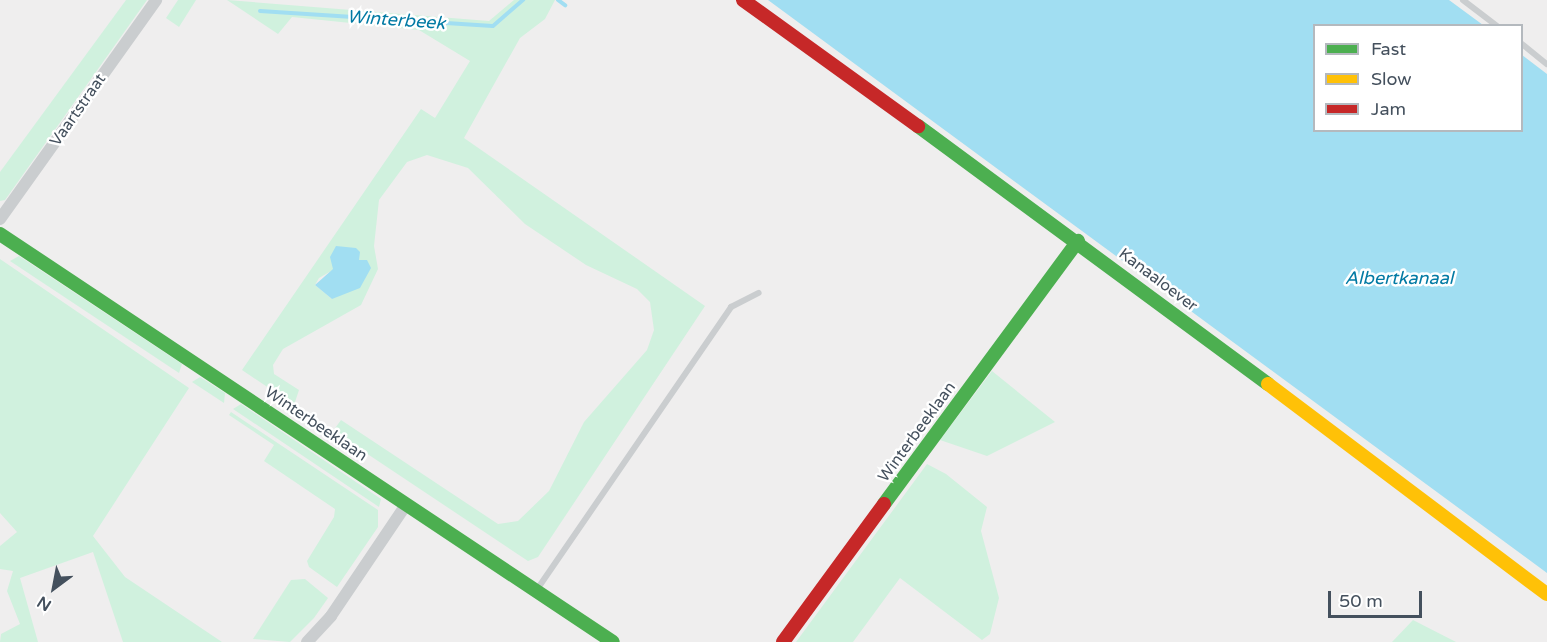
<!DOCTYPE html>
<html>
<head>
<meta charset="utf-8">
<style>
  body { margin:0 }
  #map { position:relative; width:1547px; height:642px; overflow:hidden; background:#efeeee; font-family:"Varela Round",sans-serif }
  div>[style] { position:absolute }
  .green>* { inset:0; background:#d0f1de }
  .water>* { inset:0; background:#a1def2 }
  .stream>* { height:4px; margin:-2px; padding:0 2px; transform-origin:2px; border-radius:2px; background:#a1def2 }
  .lane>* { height:6px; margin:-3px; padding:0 3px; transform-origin:3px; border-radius:3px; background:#cacdcf }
  .street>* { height:12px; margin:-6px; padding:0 6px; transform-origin:6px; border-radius:6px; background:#cacdcf }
  .fast>* { height:14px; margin:-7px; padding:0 7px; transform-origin:7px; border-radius:7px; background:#4caf50 }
  .slow>* { height:14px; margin:-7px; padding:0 7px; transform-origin:7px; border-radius:7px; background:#ffc107 }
  .jam>* { height:14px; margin:-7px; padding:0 7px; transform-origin:7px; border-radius:7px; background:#c62828 }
  span { translate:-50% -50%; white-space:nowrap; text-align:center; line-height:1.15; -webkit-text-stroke:5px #fff; paint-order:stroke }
  .street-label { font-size:16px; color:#44505d }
  .water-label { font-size:18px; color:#027aa4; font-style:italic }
  .legend { position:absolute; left:1313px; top:24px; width:210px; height:108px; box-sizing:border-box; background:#fff; border:2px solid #b4b9be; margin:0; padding:8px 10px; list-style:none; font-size:18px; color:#44505d }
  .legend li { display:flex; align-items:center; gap:12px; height:30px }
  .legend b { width:30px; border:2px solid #b4b9be }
  .north { position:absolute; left:24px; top:558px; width:60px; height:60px; -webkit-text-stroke:4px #fff; paint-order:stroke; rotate:212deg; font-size:16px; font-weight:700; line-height:24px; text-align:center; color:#44505d }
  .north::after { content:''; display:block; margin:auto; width:21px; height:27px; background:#44505d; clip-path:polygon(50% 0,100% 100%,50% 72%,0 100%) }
  .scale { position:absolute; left:1328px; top:591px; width:94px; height:27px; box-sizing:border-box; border:3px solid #44505d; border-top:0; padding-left:8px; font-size:18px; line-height:21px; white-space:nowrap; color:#44505d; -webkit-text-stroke:4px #fff; paint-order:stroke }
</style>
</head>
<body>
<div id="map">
  <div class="green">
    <div style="clip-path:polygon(126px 0,147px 0,5px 200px,0 201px,0 172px)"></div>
    <div style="clip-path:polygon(178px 0,196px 0,179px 27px,166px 18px)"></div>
    <div style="clip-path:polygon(evenodd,227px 0,489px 21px,514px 0,555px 0,545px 19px,520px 38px,464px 138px,705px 306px,538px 557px,528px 561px,333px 431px,341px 420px,498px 524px,518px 521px,549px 491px,584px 422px,647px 350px,654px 330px,650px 302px,637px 289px,586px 265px,525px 224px,468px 168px,427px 155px,407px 162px,379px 200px,374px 246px,378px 269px,361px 305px,283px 349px,273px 365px,274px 374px,299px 390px,294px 405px,242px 370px,421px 109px,435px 118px,470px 61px,419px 30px,292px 17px,278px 34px,227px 0,357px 256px,359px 261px,332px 299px,315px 285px,319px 278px,357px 256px)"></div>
    <div style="clip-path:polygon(19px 256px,182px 364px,179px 373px,10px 261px)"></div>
    <div style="clip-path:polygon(0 259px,189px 388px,93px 536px,125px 577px,222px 642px,123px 642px,93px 552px,20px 578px,38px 642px,0 642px,1px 634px,20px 624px,7px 591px,13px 571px,0 569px,0 546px,17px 532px,0 513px)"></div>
    <div style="clip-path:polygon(992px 371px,1055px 422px,987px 456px,940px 440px)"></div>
    <div style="clip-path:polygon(200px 377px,225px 393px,224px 403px,192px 382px)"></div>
    <div style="clip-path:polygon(241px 404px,381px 499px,379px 507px,233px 409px)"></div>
    <div style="clip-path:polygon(231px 412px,378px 510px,378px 527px,337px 587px,309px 567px,307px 561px,334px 517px,335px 509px,264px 461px,274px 445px,229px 415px)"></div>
    <div style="clip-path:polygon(927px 464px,946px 474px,987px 507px,981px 531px,999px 598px,990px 634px,982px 640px,900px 578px,853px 642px,796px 642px)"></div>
    <div style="clip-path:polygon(305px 579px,328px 598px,314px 618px,290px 642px,253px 639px,291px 580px)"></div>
    <div style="clip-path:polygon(1413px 620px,1456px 642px,1392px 642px)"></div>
  </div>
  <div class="water">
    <div style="clip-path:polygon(768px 0,1449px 0,1483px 25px,1314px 26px,1314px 130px,1522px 130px,1522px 55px,1547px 74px,1547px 573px)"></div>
    <div style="clip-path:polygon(336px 246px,356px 248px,360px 252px,359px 260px,367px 260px,371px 268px,360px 288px,332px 299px,315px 285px,333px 269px,330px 257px)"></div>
  </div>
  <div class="stream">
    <div style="left:558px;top:0;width:9px;rotate:36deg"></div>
    <div style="left:260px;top:11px;width:233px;rotate:3.7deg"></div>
    <div style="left:493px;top:26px;width:40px;rotate:-41deg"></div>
  </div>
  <div class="lane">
    <div style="left:1463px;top:0;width:43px;rotate:37.4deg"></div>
    <div style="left:1522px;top:44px;width:32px;rotate:39deg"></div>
    <div style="left:538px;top:588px;width:341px;rotate:-55.5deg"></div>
    <div style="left:731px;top:307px;width:31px;rotate:-27deg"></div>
  </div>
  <div class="street">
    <div style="left:0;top:219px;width:269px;rotate:-54.5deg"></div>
    <div style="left:307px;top:642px;width:35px;rotate:-47deg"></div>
    <div style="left:331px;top:616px;width:134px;rotate:-56deg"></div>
  </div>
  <div class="fast">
    <div style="left:918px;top:126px;width:435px;rotate:36.4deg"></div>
    <div style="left:0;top:234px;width:736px;rotate:33.65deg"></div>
    <div style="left:884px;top:504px;width:327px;rotate:-53.6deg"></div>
  </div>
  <div class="slow">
    <div style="left:1268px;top:384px;width:349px;rotate:37deg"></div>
  </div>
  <div class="jam">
    <div style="left:743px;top:0;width:216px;rotate:35.8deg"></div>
    <div style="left:783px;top:642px;width:171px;rotate:-53.8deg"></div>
  </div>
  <div class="street-label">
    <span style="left:78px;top:110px;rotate:-55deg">Vaartstraat</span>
    <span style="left:1158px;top:280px;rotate:37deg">Kanaaloever</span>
    <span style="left:316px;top:424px;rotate:34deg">Winterbeeklaan</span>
    <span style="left:917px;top:432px;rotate:-54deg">Winterbeeklaan</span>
  </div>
  <div class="water-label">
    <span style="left:396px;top:20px;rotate:4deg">Winterbeek</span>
    <span style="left:1399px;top:278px">Albertkanaal</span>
  </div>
  <ul class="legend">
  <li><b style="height:8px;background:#4caf50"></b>Fast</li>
  <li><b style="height:8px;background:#ffc107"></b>Slow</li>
  <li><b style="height:8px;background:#c62828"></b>Jam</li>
  </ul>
  <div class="north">N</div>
  <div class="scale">50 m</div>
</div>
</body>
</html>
